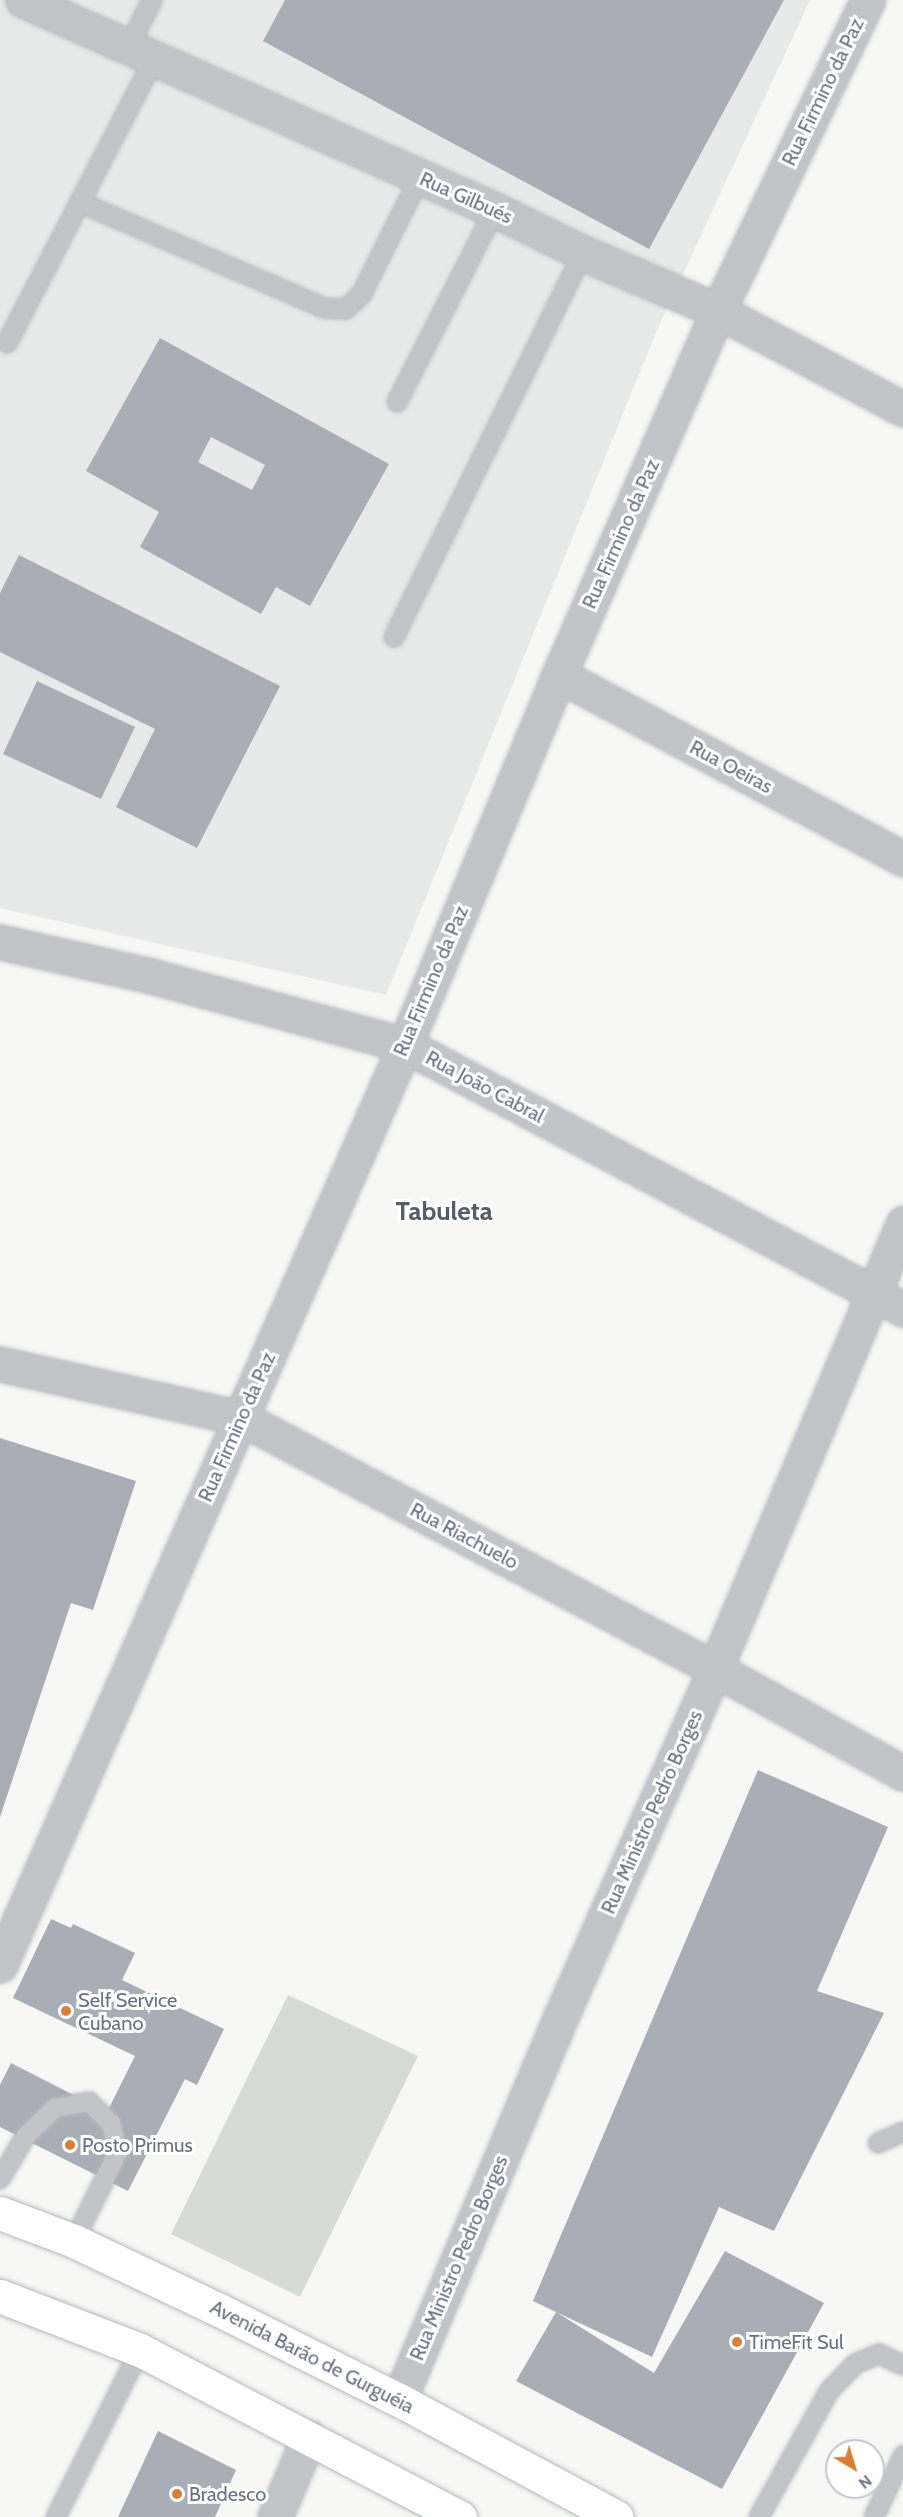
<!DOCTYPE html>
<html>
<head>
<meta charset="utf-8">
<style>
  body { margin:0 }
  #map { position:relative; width:903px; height:2517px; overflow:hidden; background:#f7f8f5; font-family:Cabin,sans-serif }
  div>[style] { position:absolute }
  .built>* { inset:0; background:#e8e9e9 }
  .green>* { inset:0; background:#d6dcd5 }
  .building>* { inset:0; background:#a9adb6 }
  .roads { filter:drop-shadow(0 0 2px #b5b8bd) drop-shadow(0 0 2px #b5b8bd) }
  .lane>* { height:18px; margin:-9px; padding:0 9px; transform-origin:9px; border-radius:9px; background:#c2c4c9 }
  .street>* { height:33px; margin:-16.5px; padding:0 16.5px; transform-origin:16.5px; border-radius:16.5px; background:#c2c4c9 }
  .primary>* { height:33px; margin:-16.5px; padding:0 16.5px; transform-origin:16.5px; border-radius:16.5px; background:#fff }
  .dots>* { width:16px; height:16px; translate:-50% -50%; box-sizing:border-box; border:3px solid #fff; border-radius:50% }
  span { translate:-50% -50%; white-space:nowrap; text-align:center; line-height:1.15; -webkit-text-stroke:6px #fff; paint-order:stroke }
  .street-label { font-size:20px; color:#697284 }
  .poi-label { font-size:20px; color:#697284 }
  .left { translate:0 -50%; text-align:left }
  .district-label { font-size:26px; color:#565d6a; font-weight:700 }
  .north { position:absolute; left:825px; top:2439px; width:60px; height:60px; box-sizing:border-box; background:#fff; border:2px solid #c3c7ce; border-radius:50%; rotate:142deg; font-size:16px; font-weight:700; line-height:24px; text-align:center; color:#697284 }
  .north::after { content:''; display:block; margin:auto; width:21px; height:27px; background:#d68037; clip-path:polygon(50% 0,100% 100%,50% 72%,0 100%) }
</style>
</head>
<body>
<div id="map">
  <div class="built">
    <div style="clip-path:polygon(0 0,810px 0,657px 330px,386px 995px,0 908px)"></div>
  </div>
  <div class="green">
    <div style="clip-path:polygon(288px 1995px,418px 2056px,300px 2297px,171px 2234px)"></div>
  </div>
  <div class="building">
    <div style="clip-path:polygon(285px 0,784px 0,649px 249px,263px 41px)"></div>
    <div style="clip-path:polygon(evenodd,160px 338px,389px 464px,310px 606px,276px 587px,261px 614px,140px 547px,159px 512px,86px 471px,160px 338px,211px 437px,265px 465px,252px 490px,198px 462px,211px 437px)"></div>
    <div style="clip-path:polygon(19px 555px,280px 686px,197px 848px,116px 807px,155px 729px,0 652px,0 593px)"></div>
    <div style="clip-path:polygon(37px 681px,135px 727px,101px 799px,3px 754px)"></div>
    <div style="clip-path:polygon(0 1438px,136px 1481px,93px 1610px,71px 1603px,0 1817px)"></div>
    <div style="clip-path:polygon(758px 1770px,888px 1827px,817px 1991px,884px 2013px,774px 2231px,719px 2207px,652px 2357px,556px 2312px,654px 2373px,725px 2251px,824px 2303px,722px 2489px,516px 2381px,556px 2312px,533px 2301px)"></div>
    <div style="clip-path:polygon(51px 1919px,71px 1928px,73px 1924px,135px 1953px,122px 1980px,224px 2029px,197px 2085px,185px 2079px,128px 2191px,0 2127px,0 2085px,11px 2063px,107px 2112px,135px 2056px,13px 1998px)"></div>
    <div style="clip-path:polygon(158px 2431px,236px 2470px,215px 2517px,118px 2517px)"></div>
  </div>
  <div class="roads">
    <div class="lane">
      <div style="left:128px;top:48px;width:54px;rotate:-63.4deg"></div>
      <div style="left:79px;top:202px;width:267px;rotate:23.4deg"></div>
      <div style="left:324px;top:308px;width:22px;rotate:3deg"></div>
      <div style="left:346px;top:309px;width:21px;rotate:-43deg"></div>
      <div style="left:361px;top:295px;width:132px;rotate:-63.4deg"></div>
      <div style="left:7px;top:343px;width:320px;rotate:-62.6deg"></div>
      <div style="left:397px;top:402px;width:216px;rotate:-63deg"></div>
      <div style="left:394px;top:637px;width:428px;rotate:-63.8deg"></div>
      <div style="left:878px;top:2143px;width:27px;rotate:-24deg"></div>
      <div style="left:0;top:2179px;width:49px;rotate:-59.2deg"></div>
      <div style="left:25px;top:2137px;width:42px;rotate:-44deg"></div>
      <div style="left:55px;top:2108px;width:35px;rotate:-10deg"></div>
      <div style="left:89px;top:2102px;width:30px;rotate:44deg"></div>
      <div style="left:111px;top:2123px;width:30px;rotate:76deg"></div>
      <div style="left:118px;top:2152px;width:99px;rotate:116.3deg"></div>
      <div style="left:56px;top:2517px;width:187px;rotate:-63.3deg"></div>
      <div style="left:759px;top:2517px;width:144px;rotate:-60.9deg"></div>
      <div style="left:829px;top:2391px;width:37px;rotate:-46deg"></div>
      <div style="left:855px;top:2364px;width:26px;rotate:-23deg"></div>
      <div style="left:879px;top:2354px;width:26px;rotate:25deg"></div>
      <div style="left:874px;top:2517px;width:68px;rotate:-64.6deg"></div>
    </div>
    <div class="street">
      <div style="left:23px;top:0;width:517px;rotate:23.99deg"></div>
      <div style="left:495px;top:210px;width:98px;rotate:26deg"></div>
      <div style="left:583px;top:253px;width:147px;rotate:23.2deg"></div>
      <div style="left:718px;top:311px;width:209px;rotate:27.9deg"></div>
      <div style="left:559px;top:675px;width:390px;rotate:28.1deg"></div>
      <div style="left:0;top:942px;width:155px;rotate:12.7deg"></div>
      <div style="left:151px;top:976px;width:263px;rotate:15.2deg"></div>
      <div style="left:405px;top:1045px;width:564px;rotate:27.93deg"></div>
      <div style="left:0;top:1364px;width:247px;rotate:12.6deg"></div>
      <div style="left:241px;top:1418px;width:536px;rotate:27.9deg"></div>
      <div style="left:715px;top:1669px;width:215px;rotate:29deg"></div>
      <div style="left:0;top:1965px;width:1005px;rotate:-66.24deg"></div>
      <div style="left:405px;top:1045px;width:401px;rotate:-67.4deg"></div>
      <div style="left:559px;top:675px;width:397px;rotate:-66.4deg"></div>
      <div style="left:718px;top:311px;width:345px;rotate:-64.3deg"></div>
      <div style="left:399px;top:2400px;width:421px;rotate:-67.1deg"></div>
      <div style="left:563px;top:2012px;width:375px;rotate:-66.1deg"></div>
      <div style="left:715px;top:1669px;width:484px;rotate:-67.1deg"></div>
      <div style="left:275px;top:2517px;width:87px;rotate:-67deg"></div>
    </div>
    <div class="primary">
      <div style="left:0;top:2213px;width:79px;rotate:20.7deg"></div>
      <div style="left:74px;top:2241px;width:161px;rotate:25.4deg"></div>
      <div style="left:219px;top:2310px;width:201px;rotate:26.6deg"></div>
      <div style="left:399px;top:2400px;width:247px;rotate:28.3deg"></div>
      <div style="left:0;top:2296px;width:150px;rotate:21.1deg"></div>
      <div style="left:140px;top:2350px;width:361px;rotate:27.6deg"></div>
    </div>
  </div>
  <div class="dots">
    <div style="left:66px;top:2011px;background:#d68037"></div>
    <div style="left:70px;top:2145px;background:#d68037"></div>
    <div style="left:737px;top:2342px;background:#d68037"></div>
    <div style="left:177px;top:2494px;background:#d68037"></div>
  </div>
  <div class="street-label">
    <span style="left:823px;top:92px;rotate:-64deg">Rua Firmino da Paz</span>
    <span style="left:466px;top:198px;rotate:24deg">Rua Gilbués</span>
    <span style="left:621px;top:534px;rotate:-66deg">Rua Firmino da Paz</span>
    <span style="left:731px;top:767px;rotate:28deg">Rua Oeiras</span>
    <span style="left:431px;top:981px;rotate:-67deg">Rua Firmino da Paz</span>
    <span style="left:485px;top:1087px;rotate:28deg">Rua João Cabral</span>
    <span style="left:237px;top:1427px;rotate:-66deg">Rua Firmino da Paz</span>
    <span style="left:464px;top:1536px;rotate:28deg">Rua Riachuelo</span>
    <span style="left:652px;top:1812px;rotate:-66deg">Rua Ministro Pedro Borges</span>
    <span style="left:459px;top:2258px;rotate:-67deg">Rua Ministro Pedro Borges</span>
    <span style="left:312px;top:2357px;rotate:27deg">Avenida Barão de Gurguéia</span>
  </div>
  <div class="poi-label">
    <span class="left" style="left:78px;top:2012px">Self Service<br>Cubano</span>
    <span class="left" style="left:82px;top:2145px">Posto Primus</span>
    <span class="left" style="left:749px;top:2342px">TimeFit Sul</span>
    <span class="left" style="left:189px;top:2494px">Bradesco</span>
  </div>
  <div class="district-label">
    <span style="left:444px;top:1212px">Tabuleta</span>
  </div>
  <div class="north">N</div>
</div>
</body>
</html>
